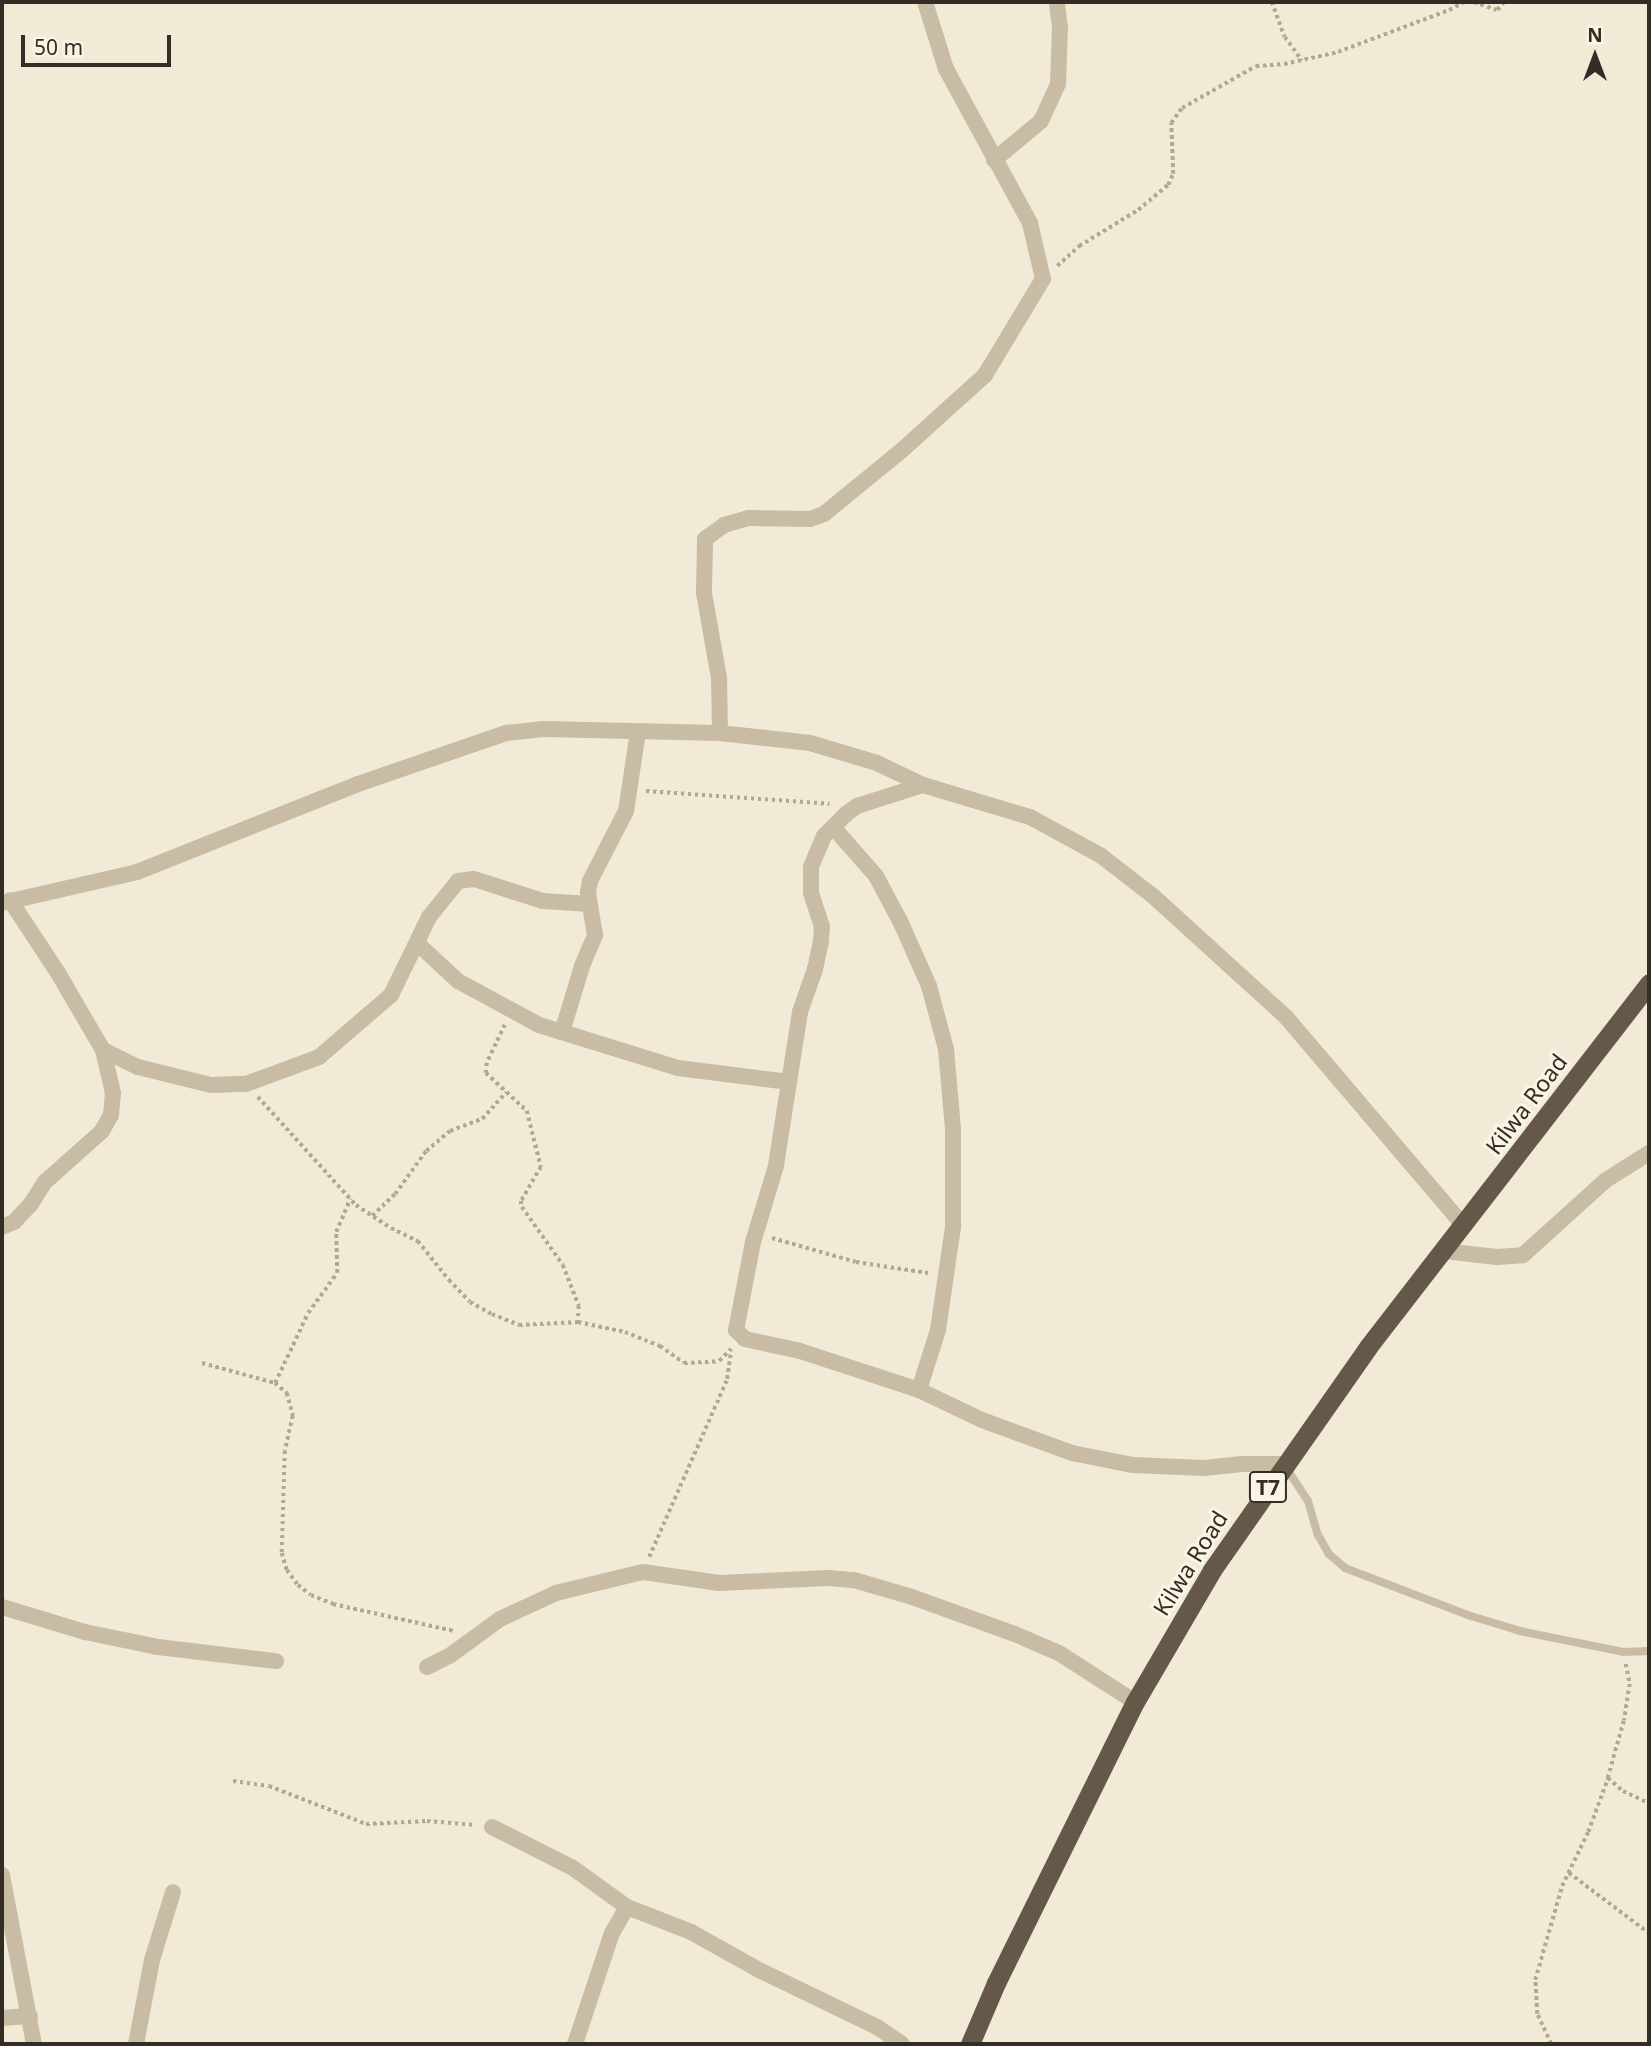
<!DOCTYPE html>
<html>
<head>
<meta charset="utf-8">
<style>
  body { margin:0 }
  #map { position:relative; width:1651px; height:2046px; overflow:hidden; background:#f1ead7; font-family:"Noto Sans",sans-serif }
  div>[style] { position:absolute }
  .path>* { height:3.5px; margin-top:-1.75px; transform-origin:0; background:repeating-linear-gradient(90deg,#b4a78e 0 3.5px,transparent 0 7px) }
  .service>* { height:8px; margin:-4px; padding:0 4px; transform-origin:4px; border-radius:4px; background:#c9bca4 }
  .minor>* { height:16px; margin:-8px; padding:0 8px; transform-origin:8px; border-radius:8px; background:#c9bca4 }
  .trunk>* { height:19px; margin:-9.5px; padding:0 9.5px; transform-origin:9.5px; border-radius:9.5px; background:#665849 }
  span { translate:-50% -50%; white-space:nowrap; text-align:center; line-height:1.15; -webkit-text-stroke:6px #f9f4e3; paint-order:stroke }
  .shield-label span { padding:2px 5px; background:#f9f4e3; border:2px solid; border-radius:5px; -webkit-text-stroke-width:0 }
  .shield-label { font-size:21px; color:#342d25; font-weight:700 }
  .street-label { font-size:23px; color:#342d25 }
  .frame { position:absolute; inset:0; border:4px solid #342d25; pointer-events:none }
  .north { position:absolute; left:1560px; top:21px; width:70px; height:70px; -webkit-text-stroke:5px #f9f4e3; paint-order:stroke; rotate:0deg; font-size:19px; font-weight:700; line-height:28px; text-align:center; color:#342d25 }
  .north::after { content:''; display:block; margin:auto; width:24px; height:32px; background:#342d25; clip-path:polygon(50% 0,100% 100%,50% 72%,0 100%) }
  .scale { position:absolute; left:21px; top:35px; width:150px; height:32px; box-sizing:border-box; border:4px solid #342d25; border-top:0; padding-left:9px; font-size:21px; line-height:24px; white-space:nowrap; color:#342d25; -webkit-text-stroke:5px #f9f4e3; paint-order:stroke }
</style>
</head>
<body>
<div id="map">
  <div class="path">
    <div style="left:1272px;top:2px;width:37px;rotate:70deg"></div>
    <div style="left:1285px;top:37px;width:29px;rotate:54deg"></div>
    <div style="left:1474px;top:2px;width:24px;rotate:19deg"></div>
    <div style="left:1497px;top:10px;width:11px;rotate:-49deg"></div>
    <div style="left:1057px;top:266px;width:30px;rotate:-42deg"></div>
    <div style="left:1079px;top:246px;width:69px;rotate:-31.4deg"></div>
    <div style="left:1138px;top:210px;width:39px;rotate:-40deg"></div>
    <div style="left:1168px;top:185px;width:12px;rotate:-66deg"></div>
    <div style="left:1173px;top:174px;width:51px;rotate:-92.2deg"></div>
    <div style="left:1171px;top:123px;width:19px;rotate:-54deg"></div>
    <div style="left:1182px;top:108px;width:85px;rotate:-29.6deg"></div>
    <div style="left:1256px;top:66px;width:28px;rotate:-4deg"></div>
    <div style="left:1284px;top:64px;width:55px;rotate:-12.5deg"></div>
    <div style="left:1338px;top:52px;width:119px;rotate:-20.7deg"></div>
    <div style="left:1449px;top:10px;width:17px;rotate:-28deg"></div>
    <div style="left:646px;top:791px;width:184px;rotate:4deg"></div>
    <div style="left:505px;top:1025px;width:42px;rotate:115.3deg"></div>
    <div style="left:487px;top:1063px;width:10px;rotate:96deg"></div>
    <div style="left:486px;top:1073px;width:56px;rotate:42.8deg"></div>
    <div style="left:527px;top:1111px;width:58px;rotate:76deg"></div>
    <div style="left:541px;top:1167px;width:39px;rotate:120deg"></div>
    <div style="left:521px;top:1201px;width:6px;rotate:81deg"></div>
    <div style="left:522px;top:1207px;width:71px;rotate:54.7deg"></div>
    <div style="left:563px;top:1265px;width:44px;rotate:68.7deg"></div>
    <div style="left:579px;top:1306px;width:16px;rotate:94deg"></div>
    <div style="left:258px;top:1097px;width:146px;rotate:47.8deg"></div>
    <div style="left:356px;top:1205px;width:42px;rotate:33.3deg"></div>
    <div style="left:391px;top:1228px;width:30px;rotate:26deg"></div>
    <div style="left:418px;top:1241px;width:50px;rotate:51.5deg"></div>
    <div style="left:449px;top:1280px;width:30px;rotate:46deg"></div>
    <div style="left:470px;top:1302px;width:25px;rotate:29deg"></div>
    <div style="left:492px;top:1314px;width:29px;rotate:22deg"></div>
    <div style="left:519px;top:1325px;width:59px;rotate:-2.9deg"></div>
    <div style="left:578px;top:1322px;width:48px;rotate:12deg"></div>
    <div style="left:625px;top:1332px;width:38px;rotate:22deg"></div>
    <div style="left:660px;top:1346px;width:29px;rotate:35deg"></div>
    <div style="left:684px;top:1363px;width:35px;rotate:-3deg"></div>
    <div style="left:719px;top:1361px;width:17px;rotate:-45deg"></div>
    <div style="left:372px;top:1216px;width:32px;rotate:-44deg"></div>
    <div style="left:395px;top:1194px;width:53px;rotate:-54.2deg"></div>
    <div style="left:426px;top:1151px;width:31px;rotate:-40deg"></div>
    <div style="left:450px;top:1131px;width:34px;rotate:-21deg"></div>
    <div style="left:482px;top:1119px;width:36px;rotate:-48deg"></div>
    <div style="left:772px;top:1238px;width:87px;rotate:15.9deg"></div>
    <div style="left:856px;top:1262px;width:73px;rotate:8.7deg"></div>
    <div style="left:202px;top:1363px;width:76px;rotate:15.3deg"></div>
    <div style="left:275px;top:1383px;width:16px;rotate:40deg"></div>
    <div style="left:287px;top:1393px;width:24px;rotate:75deg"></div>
    <div style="left:293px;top:1416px;width:36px;rotate:103deg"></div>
    <div style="left:285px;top:1451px;width:102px;rotate:91.7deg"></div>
    <div style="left:282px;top:1553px;width:18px;rotate:74deg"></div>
    <div style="left:287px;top:1570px;width:19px;rotate:54deg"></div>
    <div style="left:298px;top:1585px;width:16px;rotate:38deg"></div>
    <div style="left:311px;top:1595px;width:24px;rotate:22deg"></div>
    <div style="left:333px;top:1604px;width:124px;rotate:12.6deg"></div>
    <div style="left:275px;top:1383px;width:77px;rotate:-64.8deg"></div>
    <div style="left:308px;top:1313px;width:49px;rotate:-54.1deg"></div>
    <div style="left:337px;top:1273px;width:41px;rotate:-91.4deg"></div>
    <div style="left:336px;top:1232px;width:36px;rotate:-67deg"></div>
    <div style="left:649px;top:1557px;width:194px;rotate:-66.3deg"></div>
    <div style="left:727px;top:1379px;width:29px;rotate:-82deg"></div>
    <div style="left:1626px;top:1664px;width:20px;rotate:79deg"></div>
    <div style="left:1630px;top:1684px;width:37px;rotate:99deg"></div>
    <div style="left:1624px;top:1721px;width:59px;rotate:105.7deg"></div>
    <div style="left:1608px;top:1778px;width:20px;rotate:41deg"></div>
    <div style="left:1623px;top:1791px;width:29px;rotate:25deg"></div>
    <div style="left:233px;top:1781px;width:36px;rotate:8deg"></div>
    <div style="left:269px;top:1786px;width:104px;rotate:21.4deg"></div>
    <div style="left:366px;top:1824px;width:61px;rotate:-2.8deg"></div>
    <div style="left:427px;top:1821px;width:49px;rotate:4.7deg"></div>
    <div style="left:1569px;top:1873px;width:100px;rotate:36.9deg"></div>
    <div style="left:1551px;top:2044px;width:33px;rotate:-115deg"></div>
    <div style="left:1537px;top:2014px;width:34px;rotate:-93deg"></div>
    <div style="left:1535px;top:1980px;width:98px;rotate:-74deg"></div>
    <div style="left:1562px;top:1886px;width:60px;rotate:-64.3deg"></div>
    <div style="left:1588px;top:1832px;width:58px;rotate:-69.7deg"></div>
  </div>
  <div class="service">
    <div style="left:1285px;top:1466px;width:42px;rotate:56.7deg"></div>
    <div style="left:1308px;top:1501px;width:35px;rotate:74deg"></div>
    <div style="left:1318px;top:1535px;width:22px;rotate:60deg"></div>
    <div style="left:1329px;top:1554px;width:21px;rotate:41deg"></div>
    <div style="left:1345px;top:1568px;width:135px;rotate:20.9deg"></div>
    <div style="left:1471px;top:1616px;width:51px;rotate:17deg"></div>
    <div style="left:1520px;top:1631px;width:105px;rotate:11.5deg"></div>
    <div style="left:1623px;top:1652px;width:26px;rotate:-2deg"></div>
  </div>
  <div class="minor">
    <div style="left:994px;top:160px;width:61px;rotate:-39.7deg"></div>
    <div style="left:1041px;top:121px;width:41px;rotate:-65.3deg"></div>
    <div style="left:1058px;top:84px;width:56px;rotate:-88deg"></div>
    <div style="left:1060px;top:28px;width:26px;rotate:-97deg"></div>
    <div style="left:720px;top:733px;width:55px;rotate:-91deg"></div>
    <div style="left:719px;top:678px;width:86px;rotate:-100deg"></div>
    <div style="left:704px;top:593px;width:54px;rotate:-88.9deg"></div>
    <div style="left:705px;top:539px;width:24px;rotate:-36deg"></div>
    <div style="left:724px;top:525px;width:25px;rotate:-16deg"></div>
    <div style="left:748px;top:518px;width:62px;rotate:0.9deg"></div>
    <div style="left:810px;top:519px;width:15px;rotate:-20deg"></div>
    <div style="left:824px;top:514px;width:99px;rotate:-39.3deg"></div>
    <div style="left:901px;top:451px;width:113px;rotate:-42.1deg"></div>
    <div style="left:985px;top:375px;width:112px;rotate:-58.9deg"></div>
    <div style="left:1043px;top:279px;width:57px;rotate:-103.1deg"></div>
    <div style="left:1030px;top:223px;width:175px;rotate:-118.6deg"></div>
    <div style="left:946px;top:69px;width:70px;rotate:-107.4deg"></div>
    <div style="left:923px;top:785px;width:69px;rotate:162.3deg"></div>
    <div style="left:857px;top:806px;width:14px;rotate:144deg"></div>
    <div style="left:846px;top:814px;width:31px;rotate:135deg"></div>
    <div style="left:824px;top:836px;width:34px;rotate:113deg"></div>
    <div style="left:811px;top:867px;width:26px;rotate:90deg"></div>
    <div style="left:811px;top:893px;width:35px;rotate:72deg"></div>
    <div style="left:822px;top:926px;width:15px;rotate:94deg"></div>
    <div style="left:821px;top:941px;width:29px;rotate:102deg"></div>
    <div style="left:815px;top:969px;width:46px;rotate:109.2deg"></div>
    <div style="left:800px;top:1012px;width:156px;rotate:98.9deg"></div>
    <div style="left:776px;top:1166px;width:79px;rotate:106.8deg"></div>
    <div style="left:753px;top:1242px;width:90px;rotate:100.9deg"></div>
    <div style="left:736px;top:1330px;width:13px;rotate:45deg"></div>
    <div style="left:745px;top:1339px;width:56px;rotate:12.3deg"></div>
    <div style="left:800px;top:1351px;width:125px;rotate:18.1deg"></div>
    <div style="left:919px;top:1390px;width:70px;rotate:25.5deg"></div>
    <div style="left:982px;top:1420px;width:96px;rotate:20.1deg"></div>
    <div style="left:1072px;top:1453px;width:61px;rotate:11.3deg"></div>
    <div style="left:1132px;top:1465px;width:72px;rotate:2.4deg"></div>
    <div style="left:1204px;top:1468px;width:38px;rotate:-6deg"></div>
    <div style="left:1242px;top:1464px;width:42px"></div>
    <div style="left:833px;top:827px;width:65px;rotate:48.7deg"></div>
    <div style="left:876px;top:876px;width:53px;rotate:62deg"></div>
    <div style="left:901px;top:923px;width:69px;rotate:66deg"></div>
    <div style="left:929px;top:986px;width:65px;rotate:74.9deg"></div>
    <div style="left:946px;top:1049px;width:80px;rotate:85deg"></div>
    <div style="left:953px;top:1129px;width:98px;rotate:90deg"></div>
    <div style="left:953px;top:1227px;width:104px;rotate:98.3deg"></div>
    <div style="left:938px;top:1330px;width:63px;rotate:107.6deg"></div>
    <div style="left:2px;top:903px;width:139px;rotate:-12.9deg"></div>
    <div style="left:137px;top:872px;width:238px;rotate:-21.7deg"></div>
    <div style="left:358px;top:784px;width:157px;rotate:-19deg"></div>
    <div style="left:506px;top:733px;width:38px;rotate:-6deg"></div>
    <div style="left:544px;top:729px;width:176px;rotate:1.3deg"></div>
    <div style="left:720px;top:733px;width:91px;rotate:6.3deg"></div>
    <div style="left:810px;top:743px;width:70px;rotate:16.6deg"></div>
    <div style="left:877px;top:763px;width:51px;rotate:25.6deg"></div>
    <div style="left:923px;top:785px;width:112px;rotate:16.7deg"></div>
    <div style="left:1030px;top:817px;width:80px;rotate:28.5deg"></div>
    <div style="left:1100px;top:855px;width:67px;rotate:37.7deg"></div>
    <div style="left:1153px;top:896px;width:180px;rotate:42.3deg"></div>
    <div style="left:1286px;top:1017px;width:275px;rotate:49.6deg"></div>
    <div style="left:417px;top:943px;width:56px;rotate:42.8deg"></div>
    <div style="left:458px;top:981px;width:92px;rotate:28.5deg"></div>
    <div style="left:539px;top:1025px;width:145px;rotate:17.2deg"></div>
    <div style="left:678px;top:1068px;width:112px;rotate:7.2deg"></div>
    <div style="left:562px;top:1032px;width:69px;rotate:-73.1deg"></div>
    <div style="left:582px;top:966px;width:34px;rotate:-67deg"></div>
    <div style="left:595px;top:935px;width:43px;rotate:-99.5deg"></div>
    <div style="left:588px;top:893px;width:12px;rotate:-81deg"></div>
    <div style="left:590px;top:881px;width:79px;rotate:-62.8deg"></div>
    <div style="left:626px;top:811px;width:80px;rotate:-81.4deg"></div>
    <div style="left:103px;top:1050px;width:39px;rotate:26deg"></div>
    <div style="left:138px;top:1067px;width:75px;rotate:13.9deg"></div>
    <div style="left:211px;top:1085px;width:35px;rotate:-2deg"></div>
    <div style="left:246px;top:1084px;width:78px;rotate:-20.3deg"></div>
    <div style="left:319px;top:1057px;width:95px;rotate:-40.7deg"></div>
    <div style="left:391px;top:995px;width:87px;rotate:-64deg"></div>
    <div style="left:429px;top:917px;width:46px;rotate:-51.1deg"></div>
    <div style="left:458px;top:881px;width:16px;rotate:-7deg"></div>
    <div style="left:474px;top:879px;width:72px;rotate:17.7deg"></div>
    <div style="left:543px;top:901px;width:47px;rotate:3.7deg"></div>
    <div style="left:2px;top:1227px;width:13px;rotate:-23deg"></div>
    <div style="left:14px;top:1222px;width:25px;rotate:-47deg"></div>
    <div style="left:31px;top:1204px;width:26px;rotate:-58deg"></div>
    <div style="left:45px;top:1182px;width:76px;rotate:-41.8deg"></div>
    <div style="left:102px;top:1131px;width:18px;rotate:-61deg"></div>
    <div style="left:111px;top:1115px;width:22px;rotate:-85deg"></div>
    <div style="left:113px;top:1093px;width:44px;rotate:-103.1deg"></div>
    <div style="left:103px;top:1050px;width:89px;rotate:-120.3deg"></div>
    <div style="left:58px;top:973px;width:87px;rotate:-123.3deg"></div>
    <div style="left:1444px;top:1251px;width:53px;rotate:6.5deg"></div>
    <div style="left:1497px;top:1257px;width:26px;rotate:-4deg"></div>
    <div style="left:1523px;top:1255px;width:112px;rotate:-42.1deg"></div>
    <div style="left:1606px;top:1180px;width:51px;rotate:-32.1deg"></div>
    <div style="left:2px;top:1607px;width:87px;rotate:16.8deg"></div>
    <div style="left:85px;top:1632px;width:75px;rotate:11.6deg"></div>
    <div style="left:158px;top:1647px;width:119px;rotate:6.8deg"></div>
    <div style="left:427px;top:1667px;width:28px;rotate:-27deg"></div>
    <div style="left:452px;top:1654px;width:59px;rotate:-36.1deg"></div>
    <div style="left:500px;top:1619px;width:62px;rotate:-24.9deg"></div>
    <div style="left:556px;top:1593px;width:89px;rotate:-13.6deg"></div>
    <div style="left:643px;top:1572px;width:77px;rotate:8.2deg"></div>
    <div style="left:719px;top:1583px;width:110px;rotate:-2.6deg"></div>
    <div style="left:829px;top:1578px;width:25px;rotate:5deg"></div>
    <div style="left:854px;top:1580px;width:60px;rotate:16.3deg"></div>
    <div style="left:912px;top:1597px;width:109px;rotate:19.8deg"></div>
    <div style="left:1015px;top:1634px;width:48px;rotate:23.4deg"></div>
    <div style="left:1059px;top:1653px;width:90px;rotate:32.8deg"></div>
    <div style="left:492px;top:1827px;width:91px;rotate:26.8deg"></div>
    <div style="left:573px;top:1868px;width:67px;rotate:35.8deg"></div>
    <div style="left:627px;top:1907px;width:69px;rotate:21.3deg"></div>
    <div style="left:691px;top:1932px;width:78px;rotate:29.2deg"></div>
    <div style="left:759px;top:1970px;width:131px;rotate:25.8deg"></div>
    <div style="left:877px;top:2027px;width:30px;rotate:34deg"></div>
    <div style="left:2px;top:1875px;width:172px;rotate:79.3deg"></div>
    <div style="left:2px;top:2018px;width:28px;rotate:-4deg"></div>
    <div style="left:136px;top:2044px;width:86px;rotate:-79.2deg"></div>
    <div style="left:152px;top:1960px;width:71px;rotate:-72.8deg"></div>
    <div style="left:575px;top:2044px;width:117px;rotate:-71.6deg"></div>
    <div style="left:612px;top:1933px;width:30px;rotate:-60deg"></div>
  </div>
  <div class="trunk">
    <div style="left:970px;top:2044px;width:66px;rotate:-66.9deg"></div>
    <div style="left:996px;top:1983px;width:313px;rotate:-63.7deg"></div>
    <div style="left:1135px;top:1702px;width:153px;rotate:-59.7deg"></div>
    <div style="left:1212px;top:1570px;width:272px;rotate:-55deg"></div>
    <div style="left:1368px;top:1347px;width:460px;rotate:-52.3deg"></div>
  </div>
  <div class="shield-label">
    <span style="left:1268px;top:1487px">T7</span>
  </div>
  <div class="street-label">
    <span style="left:1526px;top:1104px;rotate:-53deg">Kilwa Road</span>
    <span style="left:1190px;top:1563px;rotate:-58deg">Kilwa Road</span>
  </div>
  <div class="frame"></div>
  <div class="north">N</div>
  <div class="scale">50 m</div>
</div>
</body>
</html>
